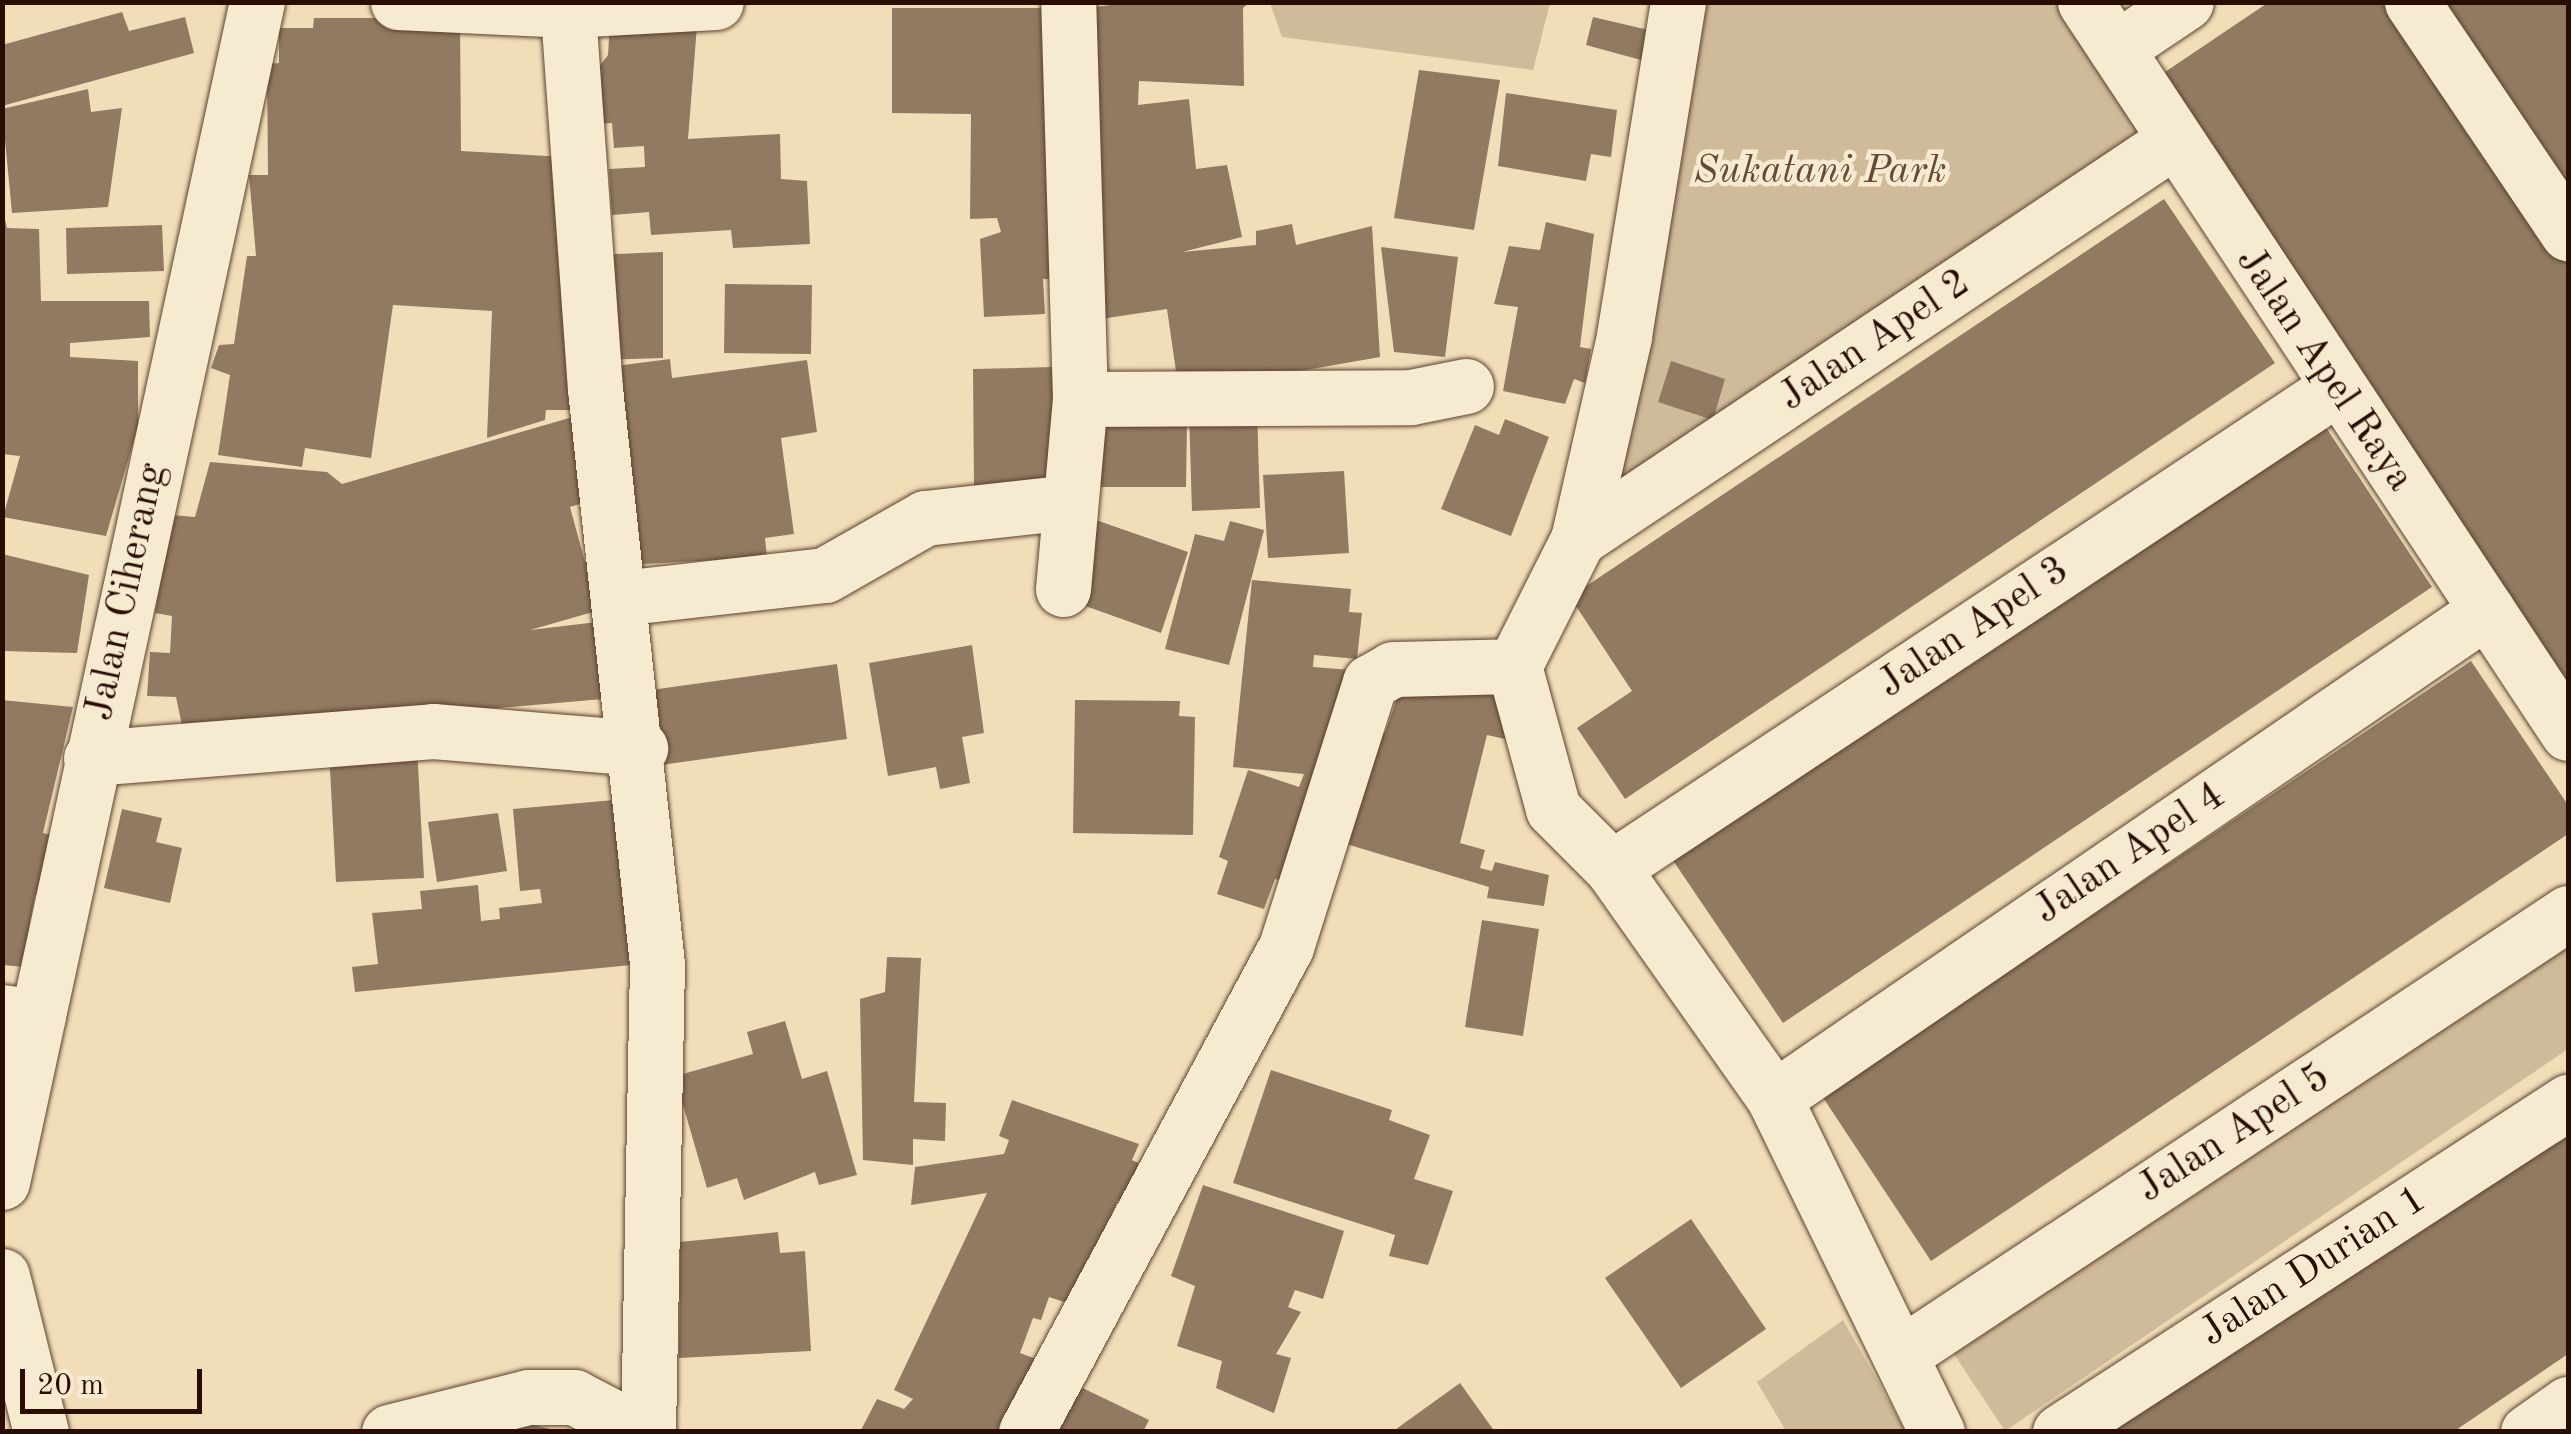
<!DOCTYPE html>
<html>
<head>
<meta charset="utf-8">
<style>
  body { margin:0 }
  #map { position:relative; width:2571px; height:1434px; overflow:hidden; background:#f1deb8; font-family:"Old Standard TT",serif }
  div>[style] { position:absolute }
  .green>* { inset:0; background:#cfba99 }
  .building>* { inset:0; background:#917a61 }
  .roads { filter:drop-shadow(0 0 2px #5c4130) drop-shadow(0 0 2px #5c4130) }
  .minor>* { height:55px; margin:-27.5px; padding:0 27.5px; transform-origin:27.5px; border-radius:27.5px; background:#f6ead1 }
  .tertiary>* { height:55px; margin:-27.5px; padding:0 27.5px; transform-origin:27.5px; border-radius:27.5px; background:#f6ead1 }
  span { translate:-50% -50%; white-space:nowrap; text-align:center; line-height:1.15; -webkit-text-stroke:9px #f6ead1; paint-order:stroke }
  .park-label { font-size:40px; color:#644a37; font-style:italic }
  .street-label { font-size:40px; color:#2a0d02 }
  .frame { position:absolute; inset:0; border:5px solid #2a0d02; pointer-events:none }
  .scale { position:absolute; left:20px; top:1369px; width:182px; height:45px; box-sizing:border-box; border:5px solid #2a0d02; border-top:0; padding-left:12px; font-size:30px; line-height:35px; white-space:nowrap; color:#2a0d02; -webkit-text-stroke:8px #f6ead1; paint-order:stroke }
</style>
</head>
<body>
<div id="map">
  <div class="green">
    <div style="clip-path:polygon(1270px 3px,1270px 2px,1550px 3px,1533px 70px,1282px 37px)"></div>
    <div style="clip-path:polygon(1678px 3px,2085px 3px,2172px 142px,1578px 539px)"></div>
    <div style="clip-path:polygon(2568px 926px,2568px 1049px,2005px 1431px,1946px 1342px)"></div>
    <div style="clip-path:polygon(1843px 1320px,1875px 1376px,1905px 1431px,1786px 1431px,1757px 1382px)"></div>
  </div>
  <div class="building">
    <div style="clip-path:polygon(1133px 2px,1250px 2px,1243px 8px,1244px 86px,1139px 81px,1138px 105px,1189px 99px,1196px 169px,1227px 165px,1242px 237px,1182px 252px,1256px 245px,1256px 231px,1292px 224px,1296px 245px,1372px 226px,1380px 357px,1179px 392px,1167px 309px,1094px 320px,1072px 10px)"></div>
    <div style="clip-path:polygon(2269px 2px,2401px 2px,2568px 255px,2568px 688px,2162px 74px)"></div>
    <div style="clip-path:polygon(2432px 2px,2568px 2px,2568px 209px)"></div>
    <div style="clip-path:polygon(892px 8px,1062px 8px,1062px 279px,1043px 279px,1045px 314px,984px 317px,980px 239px,1001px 232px,997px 218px,970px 219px,971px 114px,892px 113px)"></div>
    <div style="clip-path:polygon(122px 12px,129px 31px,185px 17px,194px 53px,2px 106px,2px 45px)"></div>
    <div style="clip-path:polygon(698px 13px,688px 139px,780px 134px,781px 179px,807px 181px,810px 244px,733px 248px,731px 230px,651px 235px,649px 212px,612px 215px,609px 169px,645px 167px,644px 146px,614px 148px,612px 123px,590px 125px,592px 76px,608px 55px,610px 22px)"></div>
    <div style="clip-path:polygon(1593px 17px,1670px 35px,1663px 66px,1586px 45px)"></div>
    <div style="clip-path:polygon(314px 18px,460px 18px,461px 151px,564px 157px,577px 410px,546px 410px,545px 420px,487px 438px,492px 311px,393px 305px,371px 458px,305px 448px,302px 467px,218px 455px,230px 375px,211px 368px,219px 345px,234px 344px,247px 256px,256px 256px,249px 175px,268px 175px,267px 64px,279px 63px,279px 28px,313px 28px)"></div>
    <div style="clip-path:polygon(1419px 70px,1500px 80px,1474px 230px,1394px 218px)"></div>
    <div style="clip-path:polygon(88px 89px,91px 112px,122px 108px,108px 207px,12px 213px,2px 109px)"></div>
    <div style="clip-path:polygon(1506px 93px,1617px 110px,1611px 157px,1591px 154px,1586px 181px,1498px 166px)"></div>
    <div style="clip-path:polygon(2164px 199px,2275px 363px,1625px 799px,1577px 728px,1632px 691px,1570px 597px)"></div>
    <div style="clip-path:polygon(2px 207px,7px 228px,39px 229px,41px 301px,149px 301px,150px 337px,70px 343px,70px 357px,138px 361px,138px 426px,106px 536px,3px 517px,20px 456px,2px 454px)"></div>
    <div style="clip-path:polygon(1546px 222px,1594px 234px,1580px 347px,1591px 349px,1585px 383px,1574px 379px,1565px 404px,1503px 391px,1518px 307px,1494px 304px,1509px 246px,1540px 250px)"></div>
    <div style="clip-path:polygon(162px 225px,164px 271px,67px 274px,66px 228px)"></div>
    <div style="clip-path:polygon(1381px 247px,1458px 257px,1445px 357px,1394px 352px)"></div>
    <div style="clip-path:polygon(663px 252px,663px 358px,599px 360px,594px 255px)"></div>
    <div style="clip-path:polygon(725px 284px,812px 285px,811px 354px,724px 353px)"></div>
    <div style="clip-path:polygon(670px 359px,672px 378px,807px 360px,817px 432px,781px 438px,794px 534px,765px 538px,767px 557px,626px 565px,600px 368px)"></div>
    <div style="clip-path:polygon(1671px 361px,1725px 379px,1713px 420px,1658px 402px)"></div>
    <div style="clip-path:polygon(1053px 367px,1056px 486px,974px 487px,973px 369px)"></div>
    <div style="clip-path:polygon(1257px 409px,1260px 508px,1192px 511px,1189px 412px)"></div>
    <div style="clip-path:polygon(583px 414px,595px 499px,570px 507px,585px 562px,596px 559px,614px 606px,530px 630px,614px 620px,626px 697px,184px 735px,176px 697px,147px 696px,150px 652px,170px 653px,172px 616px,155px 613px,172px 515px,195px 517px,210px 462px,327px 472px,342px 484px)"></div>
    <div style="clip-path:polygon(1099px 419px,1187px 420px,1186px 487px,1098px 487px)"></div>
    <div style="clip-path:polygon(1505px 419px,1549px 437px,1511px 536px,1441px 509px,1475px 425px,1499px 435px)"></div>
    <div style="clip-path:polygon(2323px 423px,2432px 587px,1783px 1023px,1672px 859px)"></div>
    <div style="clip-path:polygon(1344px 471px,1349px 553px,1268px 558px,1263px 475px)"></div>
    <div style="clip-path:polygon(1090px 518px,1188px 552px,1161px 633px,1063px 598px)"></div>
    <div style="clip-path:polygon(1230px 521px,1264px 530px,1229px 665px,1165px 649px,1195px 534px,1224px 541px)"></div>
    <div style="clip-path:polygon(2px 554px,89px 575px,77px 653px,2px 651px)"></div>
    <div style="clip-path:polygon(1252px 580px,1351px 589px,1349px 612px,1362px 613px,1357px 659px,1314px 655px,1313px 667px,1351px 670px,1286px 882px,1275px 879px,1264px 909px,1217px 894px,1228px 861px,1219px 857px,1248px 770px,1299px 787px,1304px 774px,1233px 767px)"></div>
    <div style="clip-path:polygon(972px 645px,984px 733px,962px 737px,970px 783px,940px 789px,936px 767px,888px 776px,869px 663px)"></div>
    <div style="clip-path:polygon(2471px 661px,2568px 805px,2568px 834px,1931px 1261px,1822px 1096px)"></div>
    <div style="clip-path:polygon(837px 664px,847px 739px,661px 765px,651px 690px)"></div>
    <div style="clip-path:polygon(1405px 676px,1501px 696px,1511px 712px,1505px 739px,1487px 735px,1460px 843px,1485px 850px,1480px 868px,1492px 871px,1495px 862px,1549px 875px,1544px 906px,1487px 898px,1489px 887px,1343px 843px,1373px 730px,1385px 733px)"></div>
    <div style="clip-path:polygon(2px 700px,73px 707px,43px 833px,57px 836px,48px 897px,35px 895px,30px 922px,37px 968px,2px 965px)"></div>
    <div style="clip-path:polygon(1075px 700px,1180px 701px,1179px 716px,1195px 717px,1193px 835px,1073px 833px)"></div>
    <div style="clip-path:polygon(417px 746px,424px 878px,336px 882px,329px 750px)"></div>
    <div style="clip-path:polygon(637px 798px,652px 963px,355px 992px,352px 967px,378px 964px,372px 913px,422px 909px,420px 891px,478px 885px,481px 921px,500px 919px,499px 908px,542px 903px,540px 889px,520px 891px,513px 809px)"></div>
    <div style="clip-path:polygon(122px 809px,162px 818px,156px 842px,182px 848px,170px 903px,104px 888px)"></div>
    <div style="clip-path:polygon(498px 813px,507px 871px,437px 882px,428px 822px)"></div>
    <div style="clip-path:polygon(1482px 920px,1539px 929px,1523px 1036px,1465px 1027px)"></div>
    <div style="clip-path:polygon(887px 957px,921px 958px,914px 1102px,946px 1103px,945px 1141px,913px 1139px,913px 1165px,863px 1160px,860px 999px,885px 992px)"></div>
    <div style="clip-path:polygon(785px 1021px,802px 1079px,827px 1071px,857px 1175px,819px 1185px,815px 1172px,744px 1200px,737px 1178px,707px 1188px,677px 1084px,683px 1074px,753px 1054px,747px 1032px)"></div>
    <div style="clip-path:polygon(1271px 1070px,1392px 1110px,1389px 1120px,1430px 1135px,1414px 1179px,1453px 1191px,1428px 1265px,1389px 1256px,1395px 1235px,1233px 1183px)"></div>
    <div style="clip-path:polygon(1012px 1100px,1139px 1144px,1132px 1160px,1147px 1167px,1128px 1204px,1118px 1200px,1070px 1304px,1049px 1297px,1041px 1320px,1033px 1318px,1020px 1353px,1039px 1360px,1006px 1432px,860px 1432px,877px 1399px,904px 1409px,913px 1399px,894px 1390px,987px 1193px,911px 1205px,915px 1167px,1004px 1154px,1009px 1140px,999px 1136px)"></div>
    <div style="clip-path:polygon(2568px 1115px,2568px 1354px,2453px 1432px,2096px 1432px)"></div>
    <div style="clip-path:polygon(1203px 1185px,1344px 1231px,1323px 1299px,1295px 1290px,1288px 1307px,1301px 1312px,1276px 1354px,1291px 1358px,1274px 1413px,1216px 1388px,1222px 1361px,1177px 1346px,1195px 1286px,1171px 1276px)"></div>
    <div style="clip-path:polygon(1691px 1219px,1766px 1329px,1681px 1388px,1605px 1278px)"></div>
    <div style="clip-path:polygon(778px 1232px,780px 1253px,805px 1251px,811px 1351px,679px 1358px,680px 1242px)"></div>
    <div style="clip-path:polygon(1066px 1380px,1149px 1420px,1143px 1432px,1042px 1432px)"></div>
    <div style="clip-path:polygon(1460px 1383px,1495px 1432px,1392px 1432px)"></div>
    <div style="clip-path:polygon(514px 1420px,554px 1430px,554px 1432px,511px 1432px)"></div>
  </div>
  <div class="roads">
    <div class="minor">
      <div style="left:398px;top:2px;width:170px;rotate:2.7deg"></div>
      <div style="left:1678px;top:2px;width:339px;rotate:99.2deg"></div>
      <div style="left:1624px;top:337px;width:207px;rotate:102.8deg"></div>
      <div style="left:1578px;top:539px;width:142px;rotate:116.7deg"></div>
      <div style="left:1514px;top:666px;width:148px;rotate:74.7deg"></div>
      <div style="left:1553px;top:809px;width:83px;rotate:45deg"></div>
      <div style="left:1612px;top:868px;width:281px;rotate:54.8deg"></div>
      <div style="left:1774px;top:1098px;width:372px;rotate:64deg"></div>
      <div style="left:2085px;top:2px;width:876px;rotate:56.55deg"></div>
      <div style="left:2412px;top:2px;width:279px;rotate:56deg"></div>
      <div style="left:2116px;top:49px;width:84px;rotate:-33.9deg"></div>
      <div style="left:1080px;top:399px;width:331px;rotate:-0.3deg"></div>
      <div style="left:1411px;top:397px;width:56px;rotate:-11.3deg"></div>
      <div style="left:1578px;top:539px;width:714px;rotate:-33.76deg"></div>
      <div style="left:1063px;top:589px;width:191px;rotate:-84.9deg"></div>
      <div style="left:1080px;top:399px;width:397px;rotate:-91.7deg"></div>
      <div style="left:620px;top:598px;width:206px;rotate:-6.4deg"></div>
      <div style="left:825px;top:575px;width:115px;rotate:-29.7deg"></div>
      <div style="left:925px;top:518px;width:146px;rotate:-6.3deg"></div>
      <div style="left:91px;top:758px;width:343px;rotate:-4.5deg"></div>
      <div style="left:433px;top:731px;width:208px;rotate:4.7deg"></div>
      <div style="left:1612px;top:868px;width:867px;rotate:-33.53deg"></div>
      <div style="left:2px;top:1012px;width:36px;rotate:8deg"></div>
      <div style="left:1774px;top:1098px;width:864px;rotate:-34.39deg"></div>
      <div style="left:1900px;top:1355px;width:801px;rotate:-33.49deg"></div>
      <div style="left:389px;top:1432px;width:143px;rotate:-14.1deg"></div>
      <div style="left:528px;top:1397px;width:46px"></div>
      <div style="left:574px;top:1397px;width:76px;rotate:27.6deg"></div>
      <div style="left:648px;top:1432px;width:468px;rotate:-88.9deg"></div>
      <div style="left:657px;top:964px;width:578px;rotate:-96.15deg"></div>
      <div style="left:595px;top:389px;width:380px;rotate:-94.1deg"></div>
      <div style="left:568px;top:10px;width:148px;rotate:-3.1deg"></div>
      <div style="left:1026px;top:1432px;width:550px;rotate:-61.81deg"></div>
      <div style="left:1286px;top:947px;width:278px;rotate:-72.4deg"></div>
      <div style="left:1370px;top:682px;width:26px;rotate:-29deg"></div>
      <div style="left:1393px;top:669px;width:121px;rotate:-1.4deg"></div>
      <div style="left:2060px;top:1432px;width:606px;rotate:-33.01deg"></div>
      <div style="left:2528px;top:1432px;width:49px;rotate:-35deg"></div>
    </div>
    <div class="tertiary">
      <div style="left:2px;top:1182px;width:1207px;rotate:-77.81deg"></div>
      <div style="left:2px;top:1276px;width:161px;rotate:76deg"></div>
    </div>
  </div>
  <div class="park-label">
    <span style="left:1820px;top:172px">Sukatani Park</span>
  </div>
  <div class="street-label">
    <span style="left:1875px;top:341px;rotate:-34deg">Jalan Apel 2</span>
    <span style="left:2324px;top:370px;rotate:56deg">Jalan Apel Raya</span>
    <span style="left:127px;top:592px;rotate:-78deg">Jalan Ciherang</span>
    <span style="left:1974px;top:628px;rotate:-34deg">Jalan Apel 3</span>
    <span style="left:2130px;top:854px;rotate:-34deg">Jalan Apel 4</span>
    <span style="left:2234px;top:1134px;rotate:-33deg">Jalan Apel 5</span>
    <span style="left:2314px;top:1267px;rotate:-33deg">Jalan Durian 1</span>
  </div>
  <div class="frame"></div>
  <div class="scale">20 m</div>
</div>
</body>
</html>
